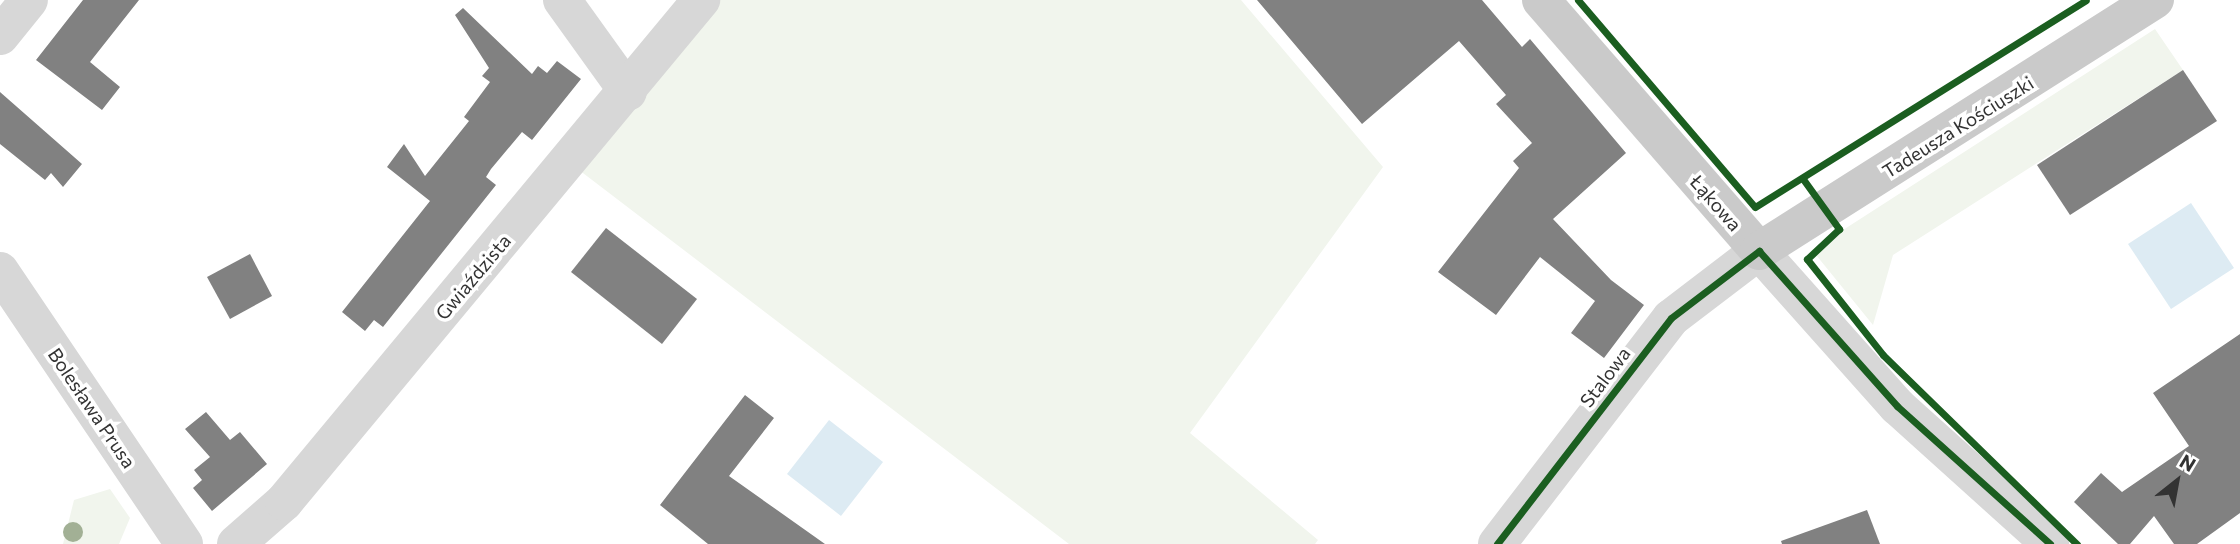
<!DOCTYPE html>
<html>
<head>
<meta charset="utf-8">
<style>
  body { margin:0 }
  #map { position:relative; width:2240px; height:544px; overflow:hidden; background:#fff; font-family:Commissioner,sans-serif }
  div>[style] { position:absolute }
  .green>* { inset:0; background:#f1f5ed }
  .water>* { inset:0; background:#ddebf3 }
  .building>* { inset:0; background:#818181 }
  .minor>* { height:38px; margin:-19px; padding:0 19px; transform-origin:19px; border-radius:19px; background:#d7d7d7 }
  .major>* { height:38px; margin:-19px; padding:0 19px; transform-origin:19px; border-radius:19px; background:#cacaca }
  .cycleway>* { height:7px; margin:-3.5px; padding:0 3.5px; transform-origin:3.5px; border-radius:3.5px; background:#1b5e20 }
  .trees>* { width:20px; height:20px; margin:-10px; border-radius:50%; background:#a2b095 }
  span { translate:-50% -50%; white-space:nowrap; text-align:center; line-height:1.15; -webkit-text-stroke:7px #fff; paint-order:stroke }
  .street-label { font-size:19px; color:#333 }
  .north { position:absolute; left:2142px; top:446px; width:70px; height:70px; -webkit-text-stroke:5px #fff; paint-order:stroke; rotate:31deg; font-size:19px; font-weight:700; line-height:28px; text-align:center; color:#333 }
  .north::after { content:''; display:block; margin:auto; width:24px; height:32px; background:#333; clip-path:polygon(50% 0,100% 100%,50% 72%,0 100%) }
</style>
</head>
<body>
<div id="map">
  <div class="green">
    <div style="clip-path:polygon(717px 0,1241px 0,1383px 167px,1190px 433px,1318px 540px,1315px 544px,1069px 544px,579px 170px)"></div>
    <div style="clip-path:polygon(2155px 29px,2183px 70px,1893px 255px,1873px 325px,1812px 250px)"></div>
    <div style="clip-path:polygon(110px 489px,130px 518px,119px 544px,63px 544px,74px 500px)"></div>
  </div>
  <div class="water">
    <div style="clip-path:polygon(2191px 203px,2234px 268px,2171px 309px,2128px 244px)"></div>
    <div style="clip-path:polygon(829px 420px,883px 462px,841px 516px,787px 474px)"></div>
  </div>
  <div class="building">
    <div style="clip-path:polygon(83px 0,139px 0,90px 62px,120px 87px,102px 110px,36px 60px)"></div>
    <div style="clip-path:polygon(1257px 0,1482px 0,1522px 47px,1530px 39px,1626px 153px,1553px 219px,1611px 280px,1644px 305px,1604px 358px,1571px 333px,1595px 301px,1540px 257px,1496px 315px,1438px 272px,1519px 168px,1513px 161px,1532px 143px,1496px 104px,1506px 95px,1459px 41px,1362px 124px)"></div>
    <div style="clip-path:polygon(463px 8px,532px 74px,538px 66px,547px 73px,557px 61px,581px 79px,532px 140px,522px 132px,491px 169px,486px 177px,496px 185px,383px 327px,374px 320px,365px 331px,342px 312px,430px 201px,387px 167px,404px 144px,425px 176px,469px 121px,464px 117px,490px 82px,482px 76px,489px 68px,455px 15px)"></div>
    <div style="clip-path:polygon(2183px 70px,2217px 121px,2070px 215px,2037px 165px)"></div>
    <div style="clip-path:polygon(0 92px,82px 164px,63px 187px,51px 173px,45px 180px,0 144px)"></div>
    <div style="clip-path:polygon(606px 228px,697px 299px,662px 344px,571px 272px)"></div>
    <div style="clip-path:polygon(250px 254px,272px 296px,230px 319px,207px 277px)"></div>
    <div style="clip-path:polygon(2240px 334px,2240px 513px,2197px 544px,2174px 544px,2154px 516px,2130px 544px,2118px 544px,2074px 502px,2101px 473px,2122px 492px,2189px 446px,2153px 393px)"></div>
    <div style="clip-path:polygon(745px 395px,774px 418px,729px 476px,825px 544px,708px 544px,660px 505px)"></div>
    <div style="clip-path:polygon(206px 412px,230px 440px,240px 432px,267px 464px,212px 511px,193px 488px,202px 480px,194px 470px,210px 457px,185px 429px)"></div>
    <div style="clip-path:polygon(1867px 510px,1880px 544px,1782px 544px,1781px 541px)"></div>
  </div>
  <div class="minor">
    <div style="left:562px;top:0;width:113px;rotate:54.3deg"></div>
    <div style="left:0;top:36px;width:46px;rotate:-51.1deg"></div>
    <div style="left:0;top:271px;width:329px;rotate:56deg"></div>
    <div style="left:236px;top:544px;width:64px;rotate:-41.2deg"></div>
    <div style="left:284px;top:502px;width:653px;rotate:-50.28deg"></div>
    <div style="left:1497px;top:544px;width:285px;rotate:-52.4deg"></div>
    <div style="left:1671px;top:318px;width:111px;rotate:-37.3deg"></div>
    <div style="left:1759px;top:251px;width:208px;rotate:48.3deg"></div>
    <div style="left:1897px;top:406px;width:206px;rotate:42deg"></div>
  </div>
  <div class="major">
    <div style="left:1541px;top:0;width:332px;rotate:49deg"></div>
    <div style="left:1759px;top:251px;width:469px;rotate:-32.4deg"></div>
  </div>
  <div class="cycleway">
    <div style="left:1578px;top:0;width:272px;rotate:49.5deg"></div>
    <div style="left:1755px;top:207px;width:390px;rotate:-32deg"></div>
    <div style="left:1803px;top:179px;width:62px;rotate:54.2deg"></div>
    <div style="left:1839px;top:229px;width:44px;rotate:136.8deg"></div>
    <div style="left:1807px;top:259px;width:122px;rotate:51.6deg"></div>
    <div style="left:1883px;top:355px;width:271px;rotate:44.3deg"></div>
    <div style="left:1497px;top:544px;width:285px;rotate:-52.4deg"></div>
    <div style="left:1671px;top:318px;width:111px;rotate:-37.3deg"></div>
    <div style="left:1759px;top:251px;width:208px;rotate:48.3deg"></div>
    <div style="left:1897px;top:406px;width:206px;rotate:42deg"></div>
  </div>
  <div class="trees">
    <div style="left:73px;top:532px"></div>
  </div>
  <div class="street-label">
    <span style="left:1958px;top:127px;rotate:-32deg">Tadeusza Kościuszki</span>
    <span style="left:1716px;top:203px;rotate:49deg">Łąkowa</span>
    <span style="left:473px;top:277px;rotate:-50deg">Gwiaździsta</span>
    <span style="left:1605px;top:377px;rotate:-53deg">Stalowa</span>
    <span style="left:92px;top:408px;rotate:56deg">Bolesława Prusa</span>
  </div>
  <div class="north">N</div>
</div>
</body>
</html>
